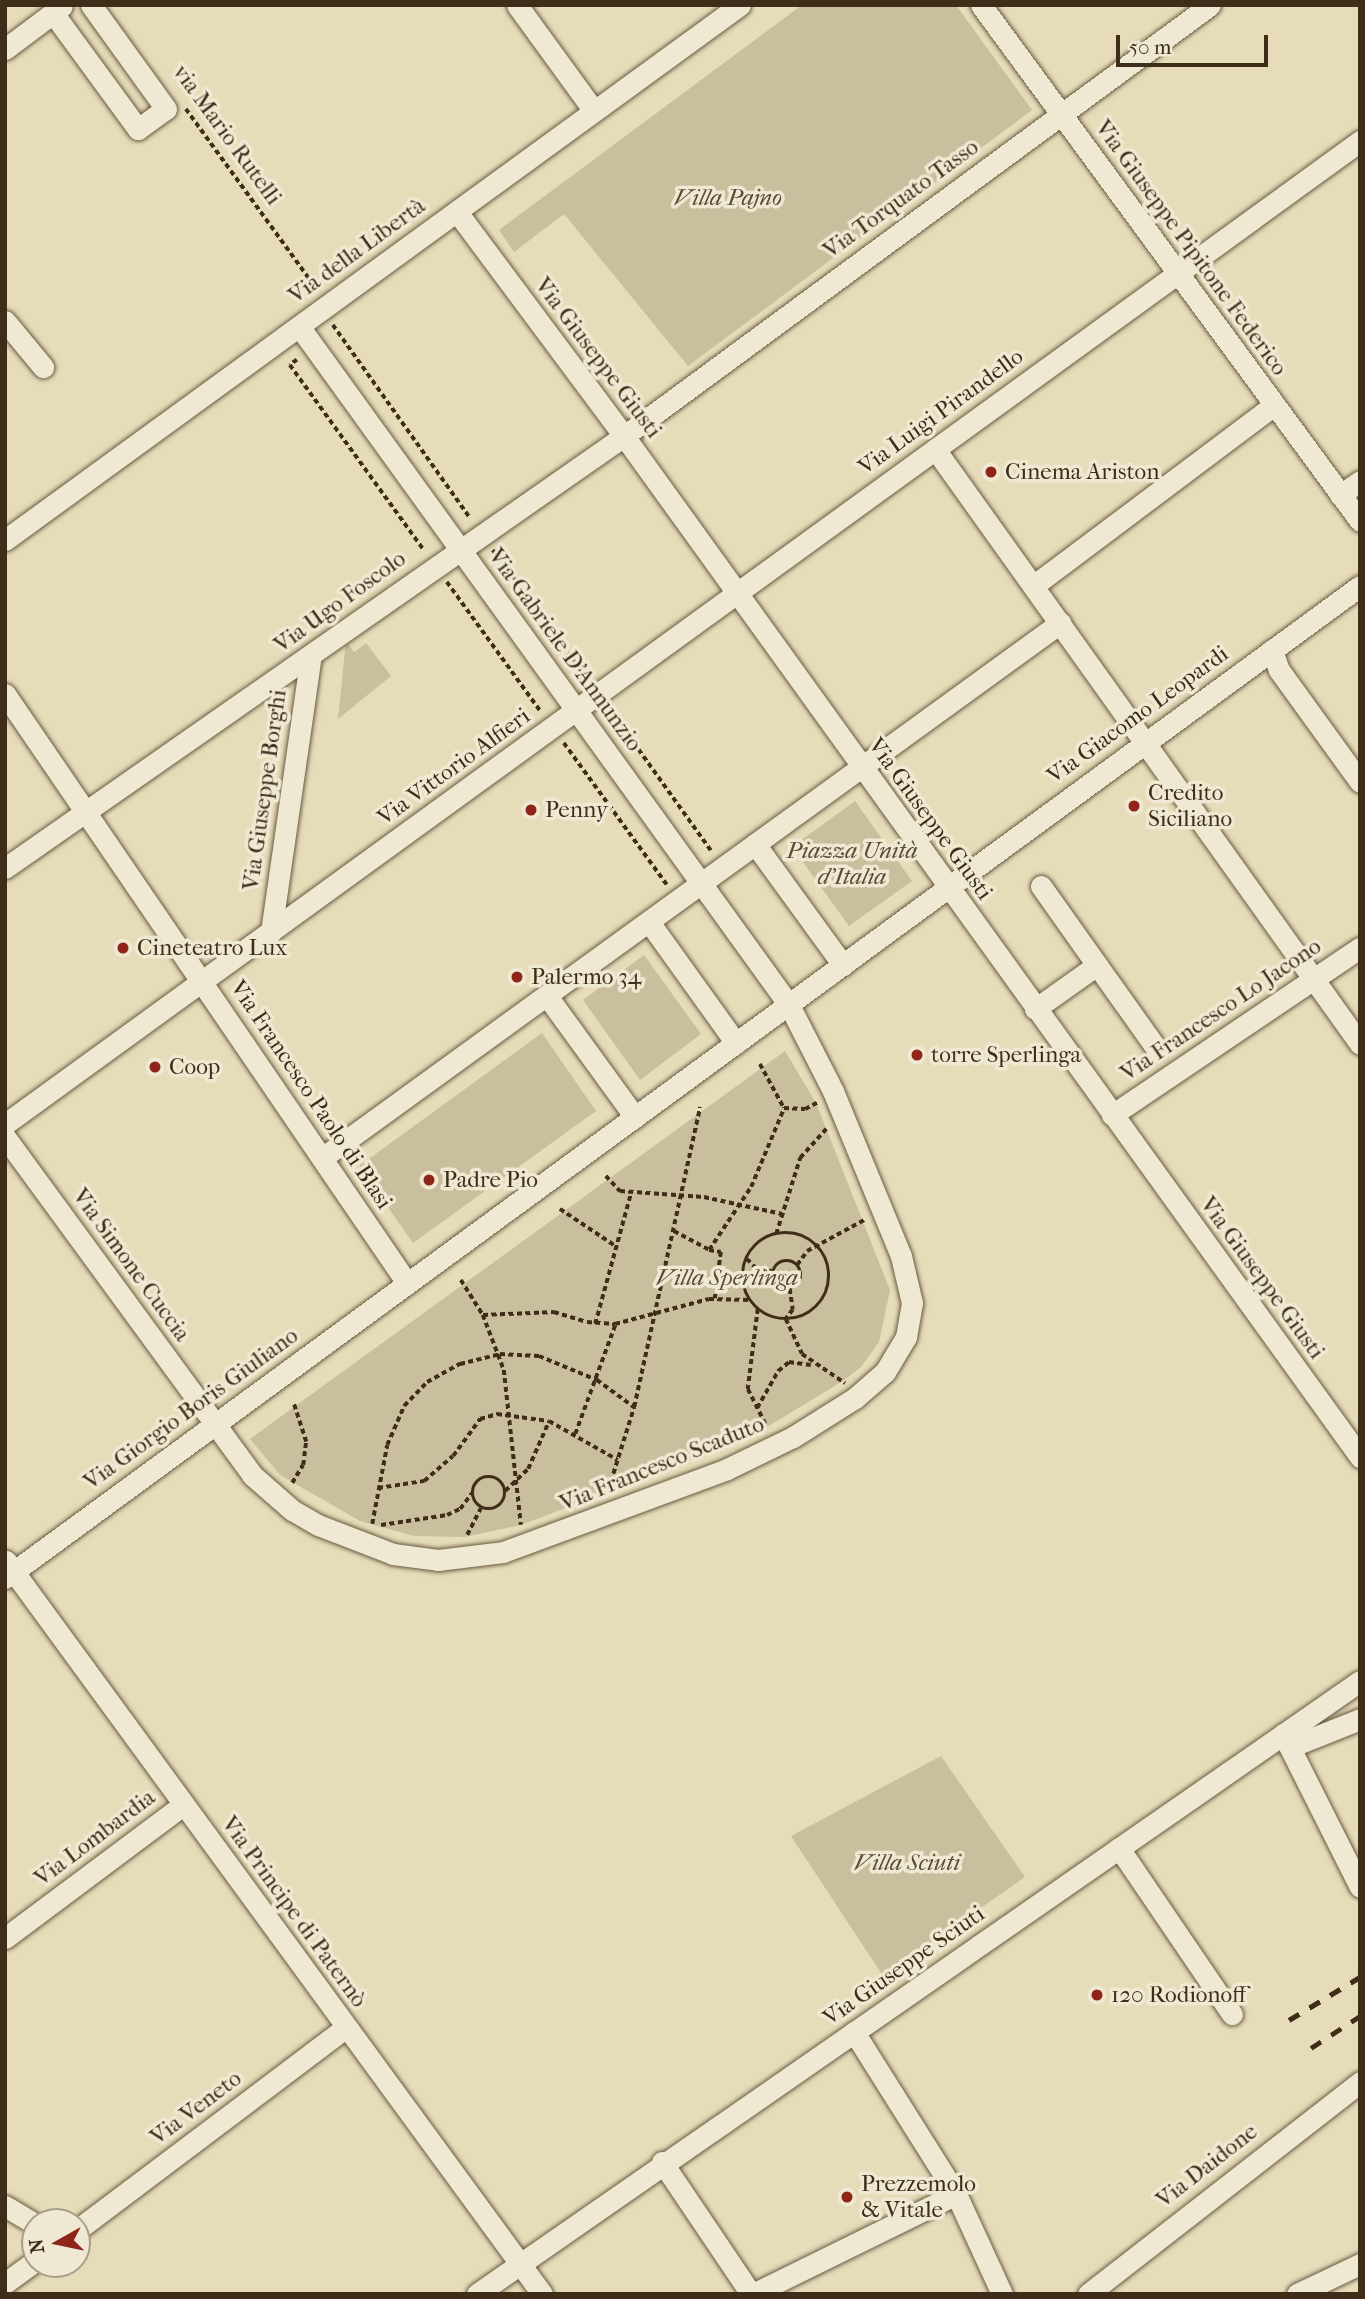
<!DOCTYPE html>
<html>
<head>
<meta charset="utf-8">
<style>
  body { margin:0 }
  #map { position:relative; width:1365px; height:2299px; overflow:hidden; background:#e6dcb9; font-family:"IM FELL French Canon",serif }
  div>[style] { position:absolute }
  .green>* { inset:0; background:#c9be9e }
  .path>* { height:3.5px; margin-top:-1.75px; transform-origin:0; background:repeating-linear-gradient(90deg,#3e2e19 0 5px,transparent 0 8.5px) }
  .path>.ring { margin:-1.75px; padding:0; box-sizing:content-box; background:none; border:3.5px solid #3e2e19; border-radius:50% }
  .roads { filter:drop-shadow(0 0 2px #685a41) drop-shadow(0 0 2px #685a41) }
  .minor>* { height:21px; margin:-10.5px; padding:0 10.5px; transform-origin:10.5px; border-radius:10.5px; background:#efe8d2 }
  .rail>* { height:5px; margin-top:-2.5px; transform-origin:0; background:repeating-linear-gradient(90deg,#3e2e19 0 12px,transparent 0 24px) }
  .dots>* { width:19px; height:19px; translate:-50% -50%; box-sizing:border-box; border:4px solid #efe8d2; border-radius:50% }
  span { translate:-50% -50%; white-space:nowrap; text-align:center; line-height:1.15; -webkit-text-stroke:7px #efe8d2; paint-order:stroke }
  .street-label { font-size:23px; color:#3e2e19 }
  .park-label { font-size:23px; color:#5a4b34; font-style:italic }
  .poi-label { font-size:23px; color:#3e2e19 }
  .left { translate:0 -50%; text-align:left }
  .frame { position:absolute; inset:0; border:7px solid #3e2e19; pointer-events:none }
  .north { position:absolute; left:21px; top:2208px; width:70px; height:70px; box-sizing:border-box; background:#efe8d2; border:2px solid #a89e88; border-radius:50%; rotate:261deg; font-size:19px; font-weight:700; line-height:28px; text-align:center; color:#3e2e19 }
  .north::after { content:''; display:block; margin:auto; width:24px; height:32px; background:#8f2418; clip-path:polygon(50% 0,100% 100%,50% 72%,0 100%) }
  .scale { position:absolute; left:1116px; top:35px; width:152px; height:32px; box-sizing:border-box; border:4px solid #3e2e19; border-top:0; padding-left:9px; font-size:21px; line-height:24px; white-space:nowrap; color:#3e2e19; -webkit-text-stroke:5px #efe8d2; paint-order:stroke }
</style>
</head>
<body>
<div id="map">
  <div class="green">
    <div style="clip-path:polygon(802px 5px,956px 5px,1032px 110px,688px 366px,564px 214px,514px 252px,499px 230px)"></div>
    <div style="clip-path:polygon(346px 641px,354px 652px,366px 643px,391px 676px,338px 719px)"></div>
    <div style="clip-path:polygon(855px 801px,912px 881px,849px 926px,792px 847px)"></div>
    <div style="clip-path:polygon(644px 955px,701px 1034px,640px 1080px,583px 1000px)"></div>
    <div style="clip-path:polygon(542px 1033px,596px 1111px,413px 1243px,359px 1166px)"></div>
    <div style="clip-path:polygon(785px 1051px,816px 1103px,890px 1290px,879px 1342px,861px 1367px,843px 1381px,767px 1427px,720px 1449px,521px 1525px,465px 1537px,414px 1536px,360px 1521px,280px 1475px,250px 1439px)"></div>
    <div style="clip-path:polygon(941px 1756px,1025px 1877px,883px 1976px,791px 1836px)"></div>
  </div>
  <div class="path">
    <div style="left:186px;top:109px;width:223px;rotate:54deg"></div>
    <div style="left:333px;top:325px;width:237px;rotate:54.6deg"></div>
    <div style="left:297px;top:360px;width:9px;rotate:144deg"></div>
    <div style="left:290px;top:365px;width:228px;rotate:54.1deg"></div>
    <div style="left:493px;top:550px;width:157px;rotate:53.8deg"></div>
    <div style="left:447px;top:582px;width:160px;rotate:54.1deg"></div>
    <div style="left:609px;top:708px;width:178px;rotate:54.4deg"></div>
    <div style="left:564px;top:743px;width:175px;rotate:54deg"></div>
    <div style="left:760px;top:1064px;width:50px;rotate:61.4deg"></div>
    <div style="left:784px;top:1108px;width:21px;rotate:3deg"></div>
    <div style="left:805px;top:1109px;width:15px;rotate:-28deg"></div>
    <div style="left:606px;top:1176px;width:21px;rotate:47deg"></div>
    <div style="left:620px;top:1191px;width:84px;rotate:4.1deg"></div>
    <div style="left:704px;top:1197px;width:80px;rotate:12.3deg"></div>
    <div style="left:560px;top:1209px;width:69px;rotate:33.7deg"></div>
    <div style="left:674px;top:1231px;width:40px;rotate:28deg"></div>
    <div style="left:709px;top:1250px;width:76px;rotate:-56.3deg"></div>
    <div style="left:751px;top:1187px;width:86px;rotate:-67.3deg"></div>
    <div class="ring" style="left:743px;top:1233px;width:82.5px;height:82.5px"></div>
    <div style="left:776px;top:1234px;width:80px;rotate:-72.5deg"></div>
    <div style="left:800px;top:1158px;width:40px;rotate:-48deg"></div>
    <div style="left:709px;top:1250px;width:12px;rotate:9deg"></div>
    <div style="left:721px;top:1252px;width:47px;rotate:97.3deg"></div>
    <div style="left:747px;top:1259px;width:16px;rotate:45deg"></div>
    <div style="left:758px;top:1270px;width:16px;rotate:4deg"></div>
    <div class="ring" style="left:773px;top:1261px;width:24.5px;height:24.5px"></div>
    <div style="left:797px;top:1265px;width:17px;rotate:-54deg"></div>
    <div style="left:807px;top:1251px;width:67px;rotate:-28.5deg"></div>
    <div style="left:461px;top:1280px;width:41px;rotate:57.8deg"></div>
    <div style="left:483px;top:1315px;width:59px;rotate:69.1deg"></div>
    <div style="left:504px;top:1370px;width:156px;rotate:83.7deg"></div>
    <div style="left:790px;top:1289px;width:21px;rotate:82deg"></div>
    <div style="left:793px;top:1310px;width:11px;rotate:128deg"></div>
    <div style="left:786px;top:1319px;width:38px;rotate:65deg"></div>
    <div style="left:802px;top:1354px;width:52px;rotate:34deg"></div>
    <div style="left:758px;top:1309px;width:81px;rotate:97.1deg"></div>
    <div style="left:748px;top:1389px;width:42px;rotate:63.4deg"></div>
    <div style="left:483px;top:1315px;width:71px;rotate:-2.4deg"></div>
    <div style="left:554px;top:1312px;width:34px;rotate:17deg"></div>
    <div style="left:587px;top:1322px;width:28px;rotate:4deg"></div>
    <div style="left:615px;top:1324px;width:97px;rotate:-14.9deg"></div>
    <div style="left:709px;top:1299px;width:42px;rotate:1.4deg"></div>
    <div style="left:595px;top:1324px;width:137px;rotate:-74.7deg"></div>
    <div style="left:757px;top:1408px;width:43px;rotate:-60.4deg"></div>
    <div style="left:778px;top:1371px;width:14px;rotate:-39deg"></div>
    <div style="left:789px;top:1362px;width:22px;rotate:8deg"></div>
    <div style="left:575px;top:1434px;width:116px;rotate:-69.8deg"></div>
    <div class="ring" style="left:473px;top:1477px;width:28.5px;height:28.5px"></div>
    <div style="left:292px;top:1483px;width:21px;rotate:-59deg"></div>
    <div style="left:303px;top:1465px;width:23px;rotate:-83deg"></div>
    <div style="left:306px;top:1442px;width:42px;rotate:-108deg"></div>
    <div style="left:378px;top:1488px;width:47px;rotate:-8.7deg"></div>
    <div style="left:424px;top:1481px;width:38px;rotate:-41deg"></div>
    <div style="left:453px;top:1456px;width:46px;rotate:-53.9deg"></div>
    <div style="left:480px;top:1419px;width:18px;rotate:-16deg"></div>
    <div style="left:497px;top:1414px;width:52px;rotate:7.7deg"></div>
    <div style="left:549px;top:1421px;width:79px;rotate:29.5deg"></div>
    <div style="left:608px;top:1490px;width:87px;rotate:-72.6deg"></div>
    <div style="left:634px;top:1407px;width:307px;rotate:-77.6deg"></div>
    <div style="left:505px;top:1491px;width:32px;rotate:-44deg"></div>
    <div style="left:528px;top:1469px;width:52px;rotate:-66.4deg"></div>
    <div style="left:372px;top:1524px;width:80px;rotate:-79.2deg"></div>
    <div style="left:387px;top:1445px;width:43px;rotate:-66.4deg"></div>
    <div style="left:404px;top:1406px;width:33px;rotate:-46deg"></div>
    <div style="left:427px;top:1382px;width:38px;rotate:-29deg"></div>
    <div style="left:460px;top:1364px;width:41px;rotate:-14deg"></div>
    <div style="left:500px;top:1354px;width:39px;rotate:3deg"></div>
    <div style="left:539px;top:1356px;width:63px;rotate:22.5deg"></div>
    <div style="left:597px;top:1380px;width:46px;rotate:36.1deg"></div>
    <div style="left:381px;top:1525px;width:67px;rotate:-8.6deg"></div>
    <div style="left:447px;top:1515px;width:14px;rotate:-25deg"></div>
    <div style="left:460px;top:1509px;width:21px;rotate:-53deg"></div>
    <div style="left:467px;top:1535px;width:30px;rotate:-63deg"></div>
  </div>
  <div class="roads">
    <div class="minor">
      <div style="left:517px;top:5px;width:131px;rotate:54deg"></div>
      <div style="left:981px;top:5px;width:640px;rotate:53.7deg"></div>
      <div style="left:53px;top:13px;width:144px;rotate:53.8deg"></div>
      <div style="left:138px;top:129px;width:34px;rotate:-36deg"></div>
      <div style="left:166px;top:109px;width:128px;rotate:-125.8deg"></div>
      <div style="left:5px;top:49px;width:71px;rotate:-37deg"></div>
      <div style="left:457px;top:212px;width:279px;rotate:53.3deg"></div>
      <div style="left:624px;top:436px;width:1259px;rotate:54.21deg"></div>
      <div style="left:5px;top:321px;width:60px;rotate:50.4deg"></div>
      <div style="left:935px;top:449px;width:731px;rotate:54.46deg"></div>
      <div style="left:1340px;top:495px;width:24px;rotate:-35deg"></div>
      <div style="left:5px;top:540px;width:909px;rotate:-36.05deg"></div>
      <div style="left:1033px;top:586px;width:300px;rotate:-36.9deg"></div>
      <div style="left:1272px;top:650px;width:21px;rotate:71deg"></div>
      <div style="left:1279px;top:670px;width:138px;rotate:54.1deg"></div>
      <div style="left:5px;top:694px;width:713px;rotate:55.69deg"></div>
      <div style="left:755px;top:844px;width:150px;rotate:54deg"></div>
      <div style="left:5px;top:868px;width:755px;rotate:-34.91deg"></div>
      <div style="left:624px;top:436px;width:727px;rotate:-36.33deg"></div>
      <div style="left:1041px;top:886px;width:97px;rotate:54.7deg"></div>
      <div style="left:649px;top:922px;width:149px;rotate:54.3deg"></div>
      <div style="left:271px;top:932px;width:279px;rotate:-81.8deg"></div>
      <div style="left:547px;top:996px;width:150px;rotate:54deg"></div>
      <div style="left:1035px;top:1009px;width:76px;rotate:-35.4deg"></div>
      <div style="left:1097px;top:965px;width:102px;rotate:54.6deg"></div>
      <div style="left:1112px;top:1115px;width:299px;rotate:-34deg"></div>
      <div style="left:5px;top:1124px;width:1674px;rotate:-35.96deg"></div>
      <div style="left:5px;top:1137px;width:419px;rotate:53.8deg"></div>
      <div style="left:252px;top:1475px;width:53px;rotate:41.2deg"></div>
      <div style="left:292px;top:1510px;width:30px;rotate:30deg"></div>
      <div style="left:318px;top:1525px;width:80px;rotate:21.1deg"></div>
      <div style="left:393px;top:1554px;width:45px;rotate:7.6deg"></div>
      <div style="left:438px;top:1560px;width:65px;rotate:-7deg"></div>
      <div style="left:503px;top:1552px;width:239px;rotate:-20.3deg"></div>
      <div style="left:727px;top:1469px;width:73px;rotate:-25.9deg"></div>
      <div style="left:793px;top:1437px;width:73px;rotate:-32.2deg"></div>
      <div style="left:855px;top:1398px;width:40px;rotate:-41deg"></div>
      <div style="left:885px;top:1372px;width:41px;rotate:-59deg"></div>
      <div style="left:906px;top:1337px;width:35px;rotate:-80deg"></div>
      <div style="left:912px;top:1303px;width:48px;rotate:-103.2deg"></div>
      <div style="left:901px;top:1256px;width:178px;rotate:-112.4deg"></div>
      <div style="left:833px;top:1091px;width:97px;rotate:-117.1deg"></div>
      <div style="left:789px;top:1005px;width:837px;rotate:-125.82deg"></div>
      <div style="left:322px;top:1158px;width:912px;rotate:-35.94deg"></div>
      <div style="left:6px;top:1561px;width:908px;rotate:53.82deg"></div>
      <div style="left:5px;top:1578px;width:1679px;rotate:-36.21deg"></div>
      <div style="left:1283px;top:1734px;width:171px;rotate:63.3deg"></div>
      <div style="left:1290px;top:1747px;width:75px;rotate:-21.8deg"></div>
      <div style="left:1119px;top:1848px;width:201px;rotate:55.8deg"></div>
      <div style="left:5px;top:1938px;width:222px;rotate:-36.8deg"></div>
      <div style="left:854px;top:2032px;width:191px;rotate:57.8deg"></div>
      <div style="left:956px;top:2194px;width:110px;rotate:65.3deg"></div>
      <div style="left:662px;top:2162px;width:159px;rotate:56deg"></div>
      <div style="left:5px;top:2206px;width:35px;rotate:31deg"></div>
      <div style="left:77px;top:2230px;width:337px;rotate:-37deg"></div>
      <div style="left:5px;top:2283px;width:37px;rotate:-36deg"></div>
      <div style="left:477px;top:2294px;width:1075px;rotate:-34.77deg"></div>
      <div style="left:753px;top:2294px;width:226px;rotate:-26.2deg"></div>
      <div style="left:1088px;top:2294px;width:345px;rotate:-37.9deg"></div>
      <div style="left:1297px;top:2294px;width:70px;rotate:-25.5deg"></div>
    </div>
  </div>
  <div class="rail">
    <div style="left:1289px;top:2020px;width:83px;rotate:-31.2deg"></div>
    <div style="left:1311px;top:2048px;width:59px;rotate:-33.1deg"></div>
  </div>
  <div class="dots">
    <div style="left:991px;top:472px;background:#8f2418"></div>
    <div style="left:1134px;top:806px;background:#8f2418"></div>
    <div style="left:531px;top:810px;background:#8f2418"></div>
    <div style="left:123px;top:948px;background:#8f2418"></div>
    <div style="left:517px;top:977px;background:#8f2418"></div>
    <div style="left:917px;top:1055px;background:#8f2418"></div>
    <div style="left:155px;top:1067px;background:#8f2418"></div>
    <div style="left:429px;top:1180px;background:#8f2418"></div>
    <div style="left:1097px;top:1995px;background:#8f2418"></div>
    <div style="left:847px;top:2197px;background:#8f2418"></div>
  </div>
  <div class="street-label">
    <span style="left:227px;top:135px;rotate:54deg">via Mario Rutelli</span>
    <span style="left:901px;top:199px;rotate:-36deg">Via Torquato Tasso</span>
    <span style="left:1191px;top:248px;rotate:54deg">Via Giuseppe Pipitone Federico</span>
    <span style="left:357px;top:251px;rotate:-36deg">Via della Libertà</span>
    <span style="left:598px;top:358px;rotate:53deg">Via Giuseppe Giusti</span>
    <span style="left:941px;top:412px;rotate:-36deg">Via Luigi Pirandello</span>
    <span style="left:340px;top:602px;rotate:-36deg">Via Ugo Foscolo</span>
    <span style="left:565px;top:650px;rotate:54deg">Via Gabriele D'Annunzio</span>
    <span style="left:1138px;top:715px;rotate:-36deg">Via Giacomo Leopardi</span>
    <span style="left:454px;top:767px;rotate:-36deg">Via Vittorio Alfieri</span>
    <span style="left:265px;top:790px;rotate:-82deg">Via Giuseppe Borghi</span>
    <span style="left:930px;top:819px;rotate:54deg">Via Giuseppe Giusti</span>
    <span style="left:1221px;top:1010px;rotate:-34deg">Via Francesco Lo Jacono</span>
    <span style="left:311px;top:1095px;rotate:56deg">Via Francesco Paolo di Blasi</span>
    <span style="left:131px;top:1265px;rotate:54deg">Via Simone Cuccia</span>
    <span style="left:1262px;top:1278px;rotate:54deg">Via Giuseppe Giusti</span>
    <span style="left:191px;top:1409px;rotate:-36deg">Via Giorgio Boris Giuliano</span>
    <span style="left:662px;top:1464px;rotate:-22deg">Via Francesco Scaduto</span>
    <span style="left:95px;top:1838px;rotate:-37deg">Via Lombardia</span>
    <span style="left:294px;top:1912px;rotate:54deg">Via Principe di Paternò</span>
    <span style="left:904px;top:1966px;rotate:-35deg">Via Giuseppe Sciuti</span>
    <span style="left:196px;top:2108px;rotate:-37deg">Via Veneto</span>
    <span style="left:1207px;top:2166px;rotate:-38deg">Via Daidone</span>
  </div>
  <div class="park-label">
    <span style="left:728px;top:198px">Villa Pajno</span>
    <span style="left:852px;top:864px">Piazza Unità<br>d'Italia</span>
    <span style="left:727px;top:1278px">Villa Sperlinga</span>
    <span style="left:907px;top:1863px">Villa Sciuti</span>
  </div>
  <div class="poi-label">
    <span class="left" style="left:1005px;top:472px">Cinema Ariston</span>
    <span class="left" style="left:1148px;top:806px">Credito<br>Siciliano</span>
    <span class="left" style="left:545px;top:810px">Penny</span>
    <span class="left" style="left:137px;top:948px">Cineteatro Lux</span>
    <span class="left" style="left:531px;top:977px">Palermo 34</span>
    <span class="left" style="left:931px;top:1055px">torre Sperlinga</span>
    <span class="left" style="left:169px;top:1067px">Coop</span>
    <span class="left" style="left:443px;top:1180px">Padre Pio</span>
    <span class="left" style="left:1111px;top:1995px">120 Rodionoff</span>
    <span class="left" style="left:861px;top:2197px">Prezzemolo<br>&amp; Vitale</span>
  </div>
  <div class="frame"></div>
  <div class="north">N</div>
  <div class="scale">50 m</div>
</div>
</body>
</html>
